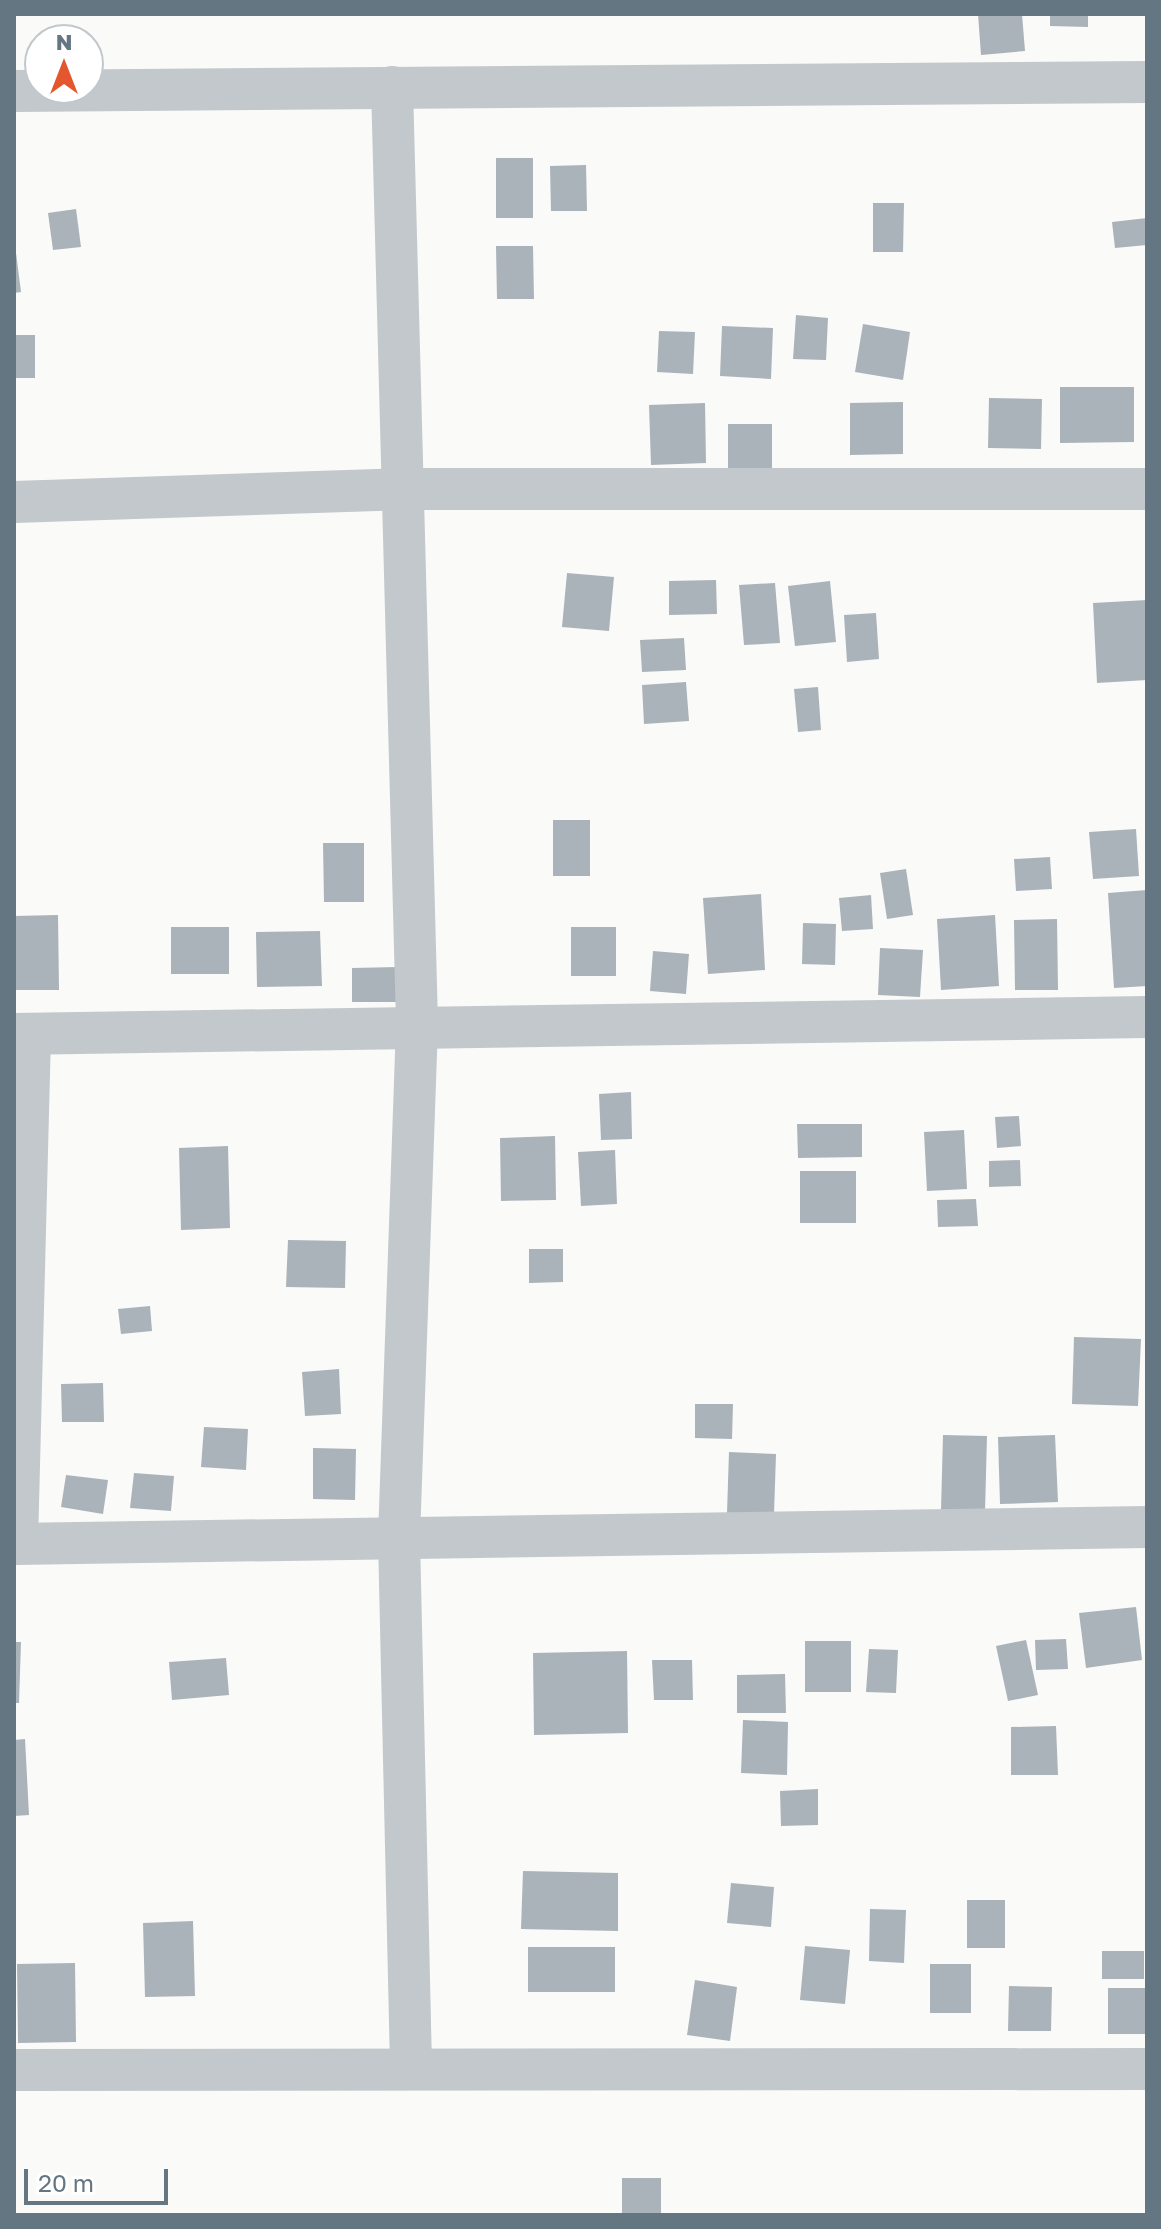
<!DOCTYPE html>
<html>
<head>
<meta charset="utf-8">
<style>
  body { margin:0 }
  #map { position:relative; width:1161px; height:2229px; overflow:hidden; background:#fafaf8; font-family:"Golos Text",sans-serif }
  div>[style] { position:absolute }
  .building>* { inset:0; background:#aab3b9 }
  .street>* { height:42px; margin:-21px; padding:0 21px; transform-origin:21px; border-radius:21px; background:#c3c8cc }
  span { translate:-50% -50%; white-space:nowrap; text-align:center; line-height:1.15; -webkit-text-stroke:8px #fff; paint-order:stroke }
  .frame { position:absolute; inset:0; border:16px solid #657683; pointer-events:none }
  .north { position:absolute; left:24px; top:24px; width:80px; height:80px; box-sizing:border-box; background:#fff; border:2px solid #c1c8cd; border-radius:50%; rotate:0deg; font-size:22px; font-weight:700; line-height:32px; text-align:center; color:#657683 }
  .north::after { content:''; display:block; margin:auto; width:28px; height:36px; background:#e4572e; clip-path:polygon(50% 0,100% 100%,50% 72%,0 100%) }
  .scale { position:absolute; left:24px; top:2169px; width:144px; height:36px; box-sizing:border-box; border:4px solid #657683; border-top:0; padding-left:10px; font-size:24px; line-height:28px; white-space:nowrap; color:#657683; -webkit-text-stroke:6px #fff; paint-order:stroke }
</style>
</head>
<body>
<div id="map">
  <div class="building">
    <div style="clip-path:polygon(978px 14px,1022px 14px,1025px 51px,981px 55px)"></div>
    <div style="clip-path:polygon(1050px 14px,1088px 14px,1088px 27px,1050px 26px)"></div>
    <div style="clip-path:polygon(496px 158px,533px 158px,533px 218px,496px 218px)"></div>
    <div style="clip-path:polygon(586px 165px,587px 211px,551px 211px,550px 166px)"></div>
    <div style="clip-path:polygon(873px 203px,904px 203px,903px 252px,873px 252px)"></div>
    <div style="clip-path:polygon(76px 209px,81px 247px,53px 250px,48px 213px)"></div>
    <div style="clip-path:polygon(1147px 218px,1147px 245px,1115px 248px,1112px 222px)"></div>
    <div style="clip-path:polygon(14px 237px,21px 292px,14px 293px)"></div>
    <div style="clip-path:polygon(496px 246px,533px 246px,534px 299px,497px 299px)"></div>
    <div style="clip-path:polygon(796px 315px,828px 318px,826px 360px,793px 359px)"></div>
    <div style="clip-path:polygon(863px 324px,910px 332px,903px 380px,855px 372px)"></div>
    <div style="clip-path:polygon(722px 326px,773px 328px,771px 379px,720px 376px)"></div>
    <div style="clip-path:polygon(659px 331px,695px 332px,693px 374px,657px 372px)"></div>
    <div style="clip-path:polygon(14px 335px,35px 335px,35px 378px,14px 378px)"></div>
    <div style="clip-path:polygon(1060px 387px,1134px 387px,1134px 442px,1060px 443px)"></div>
    <div style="clip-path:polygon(989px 398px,1042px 399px,1041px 449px,988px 448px)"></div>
    <div style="clip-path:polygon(903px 402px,903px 454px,850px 455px,850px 403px)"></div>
    <div style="clip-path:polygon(705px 403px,706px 463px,651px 465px,649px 405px)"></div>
    <div style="clip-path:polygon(728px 424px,772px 424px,772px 476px,728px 476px)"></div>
    <div style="clip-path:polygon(567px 573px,614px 577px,609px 631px,562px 627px)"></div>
    <div style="clip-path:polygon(716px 580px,717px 614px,669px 615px,669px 581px)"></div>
    <div style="clip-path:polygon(830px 581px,836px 642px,795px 646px,788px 586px)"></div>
    <div style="clip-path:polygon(775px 583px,780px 643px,744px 645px,739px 585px)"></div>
    <div style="clip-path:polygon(1147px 600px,1147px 680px,1097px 683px,1093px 603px)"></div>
    <div style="clip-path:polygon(876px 613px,879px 659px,847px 662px,844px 615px)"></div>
    <div style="clip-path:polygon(684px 638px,686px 670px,642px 672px,640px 640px)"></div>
    <div style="clip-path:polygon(686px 682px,689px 721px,644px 724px,642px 685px)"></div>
    <div style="clip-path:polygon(818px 687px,821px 730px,798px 732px,794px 689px)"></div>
    <div style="clip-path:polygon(553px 820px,590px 820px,590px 876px,553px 876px)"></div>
    <div style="clip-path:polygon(1136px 829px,1139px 876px,1093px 879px,1089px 832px)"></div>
    <div style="clip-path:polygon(323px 843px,364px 843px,364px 902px,324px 902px)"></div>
    <div style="clip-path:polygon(1050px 857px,1052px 889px,1016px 891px,1014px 859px)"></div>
    <div style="clip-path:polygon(906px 869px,913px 915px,887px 919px,880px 873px)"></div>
    <div style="clip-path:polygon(1147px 890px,1147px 986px,1114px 988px,1108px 893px)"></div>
    <div style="clip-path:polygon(761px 894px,765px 970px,708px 974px,703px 898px)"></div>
    <div style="clip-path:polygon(871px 895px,873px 929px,842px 931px,839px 898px)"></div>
    <div style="clip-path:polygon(58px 915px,59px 990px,15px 990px,14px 916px)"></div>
    <div style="clip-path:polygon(995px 915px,999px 986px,941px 990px,937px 919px)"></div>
    <div style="clip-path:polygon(1057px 919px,1058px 990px,1015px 990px,1014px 920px)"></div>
    <div style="clip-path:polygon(803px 923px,836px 924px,835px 965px,802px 964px)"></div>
    <div style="clip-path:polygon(171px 927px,229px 927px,229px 974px,171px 974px)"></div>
    <div style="clip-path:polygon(571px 927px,616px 927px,616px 976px,571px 976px)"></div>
    <div style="clip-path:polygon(320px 931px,322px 986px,257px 987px,256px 932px)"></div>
    <div style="clip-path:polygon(880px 948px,923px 950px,920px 997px,878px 995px)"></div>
    <div style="clip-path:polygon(653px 951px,689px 954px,686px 994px,650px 991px)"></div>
    <div style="clip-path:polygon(398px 967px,398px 1002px,352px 1002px,352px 968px)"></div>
    <div style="clip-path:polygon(631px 1092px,632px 1139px,601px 1140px,599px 1094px)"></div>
    <div style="clip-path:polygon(1019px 1116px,1021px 1146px,997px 1148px,995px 1117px)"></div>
    <div style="clip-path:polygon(797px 1124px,862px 1124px,862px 1157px,798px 1158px)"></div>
    <div style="clip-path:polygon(964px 1130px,967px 1189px,927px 1191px,924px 1132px)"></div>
    <div style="clip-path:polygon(555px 1136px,556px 1200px,501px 1201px,500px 1138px)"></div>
    <div style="clip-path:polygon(228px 1146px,230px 1228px,181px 1230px,179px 1148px)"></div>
    <div style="clip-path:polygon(615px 1150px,617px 1204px,581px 1206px,578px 1152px)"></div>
    <div style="clip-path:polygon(1020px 1160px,1021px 1186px,989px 1187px,989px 1161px)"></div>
    <div style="clip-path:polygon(800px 1171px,856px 1171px,856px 1223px,800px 1223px)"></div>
    <div style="clip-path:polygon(976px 1199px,978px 1226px,938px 1227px,937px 1200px)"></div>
    <div style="clip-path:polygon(288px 1240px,346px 1241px,345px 1288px,286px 1287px)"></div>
    <div style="clip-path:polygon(529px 1249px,563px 1249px,563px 1282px,529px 1283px)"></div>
    <div style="clip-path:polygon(150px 1306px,152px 1331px,121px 1334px,118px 1309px)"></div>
    <div style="clip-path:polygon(1074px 1337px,1141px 1339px,1138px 1406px,1072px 1404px)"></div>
    <div style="clip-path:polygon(339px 1369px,341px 1414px,305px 1416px,302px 1372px)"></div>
    <div style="clip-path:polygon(103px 1383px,104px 1422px,62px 1422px,61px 1384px)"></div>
    <div style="clip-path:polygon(695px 1404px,733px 1404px,732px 1439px,695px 1438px)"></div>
    <div style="clip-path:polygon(204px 1427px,248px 1429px,246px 1470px,201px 1467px)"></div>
    <div style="clip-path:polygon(943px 1435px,987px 1436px,985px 1511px,941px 1510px)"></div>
    <div style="clip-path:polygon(1055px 1435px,1058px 1502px,1000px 1504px,998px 1437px)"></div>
    <div style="clip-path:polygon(313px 1448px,356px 1449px,355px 1500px,313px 1499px)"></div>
    <div style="clip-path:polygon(729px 1452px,776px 1454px,774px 1514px,727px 1513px)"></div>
    <div style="clip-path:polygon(134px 1473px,174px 1476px,171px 1511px,130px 1508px)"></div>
    <div style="clip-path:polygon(66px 1475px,108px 1480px,103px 1514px,61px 1507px)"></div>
    <div style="clip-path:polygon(1136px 1607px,1142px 1660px,1086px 1668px,1079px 1613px)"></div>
    <div style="clip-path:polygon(1066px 1639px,1068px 1669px,1036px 1670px,1035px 1640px)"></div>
    <div style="clip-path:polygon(1026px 1640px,1038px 1695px,1008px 1701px,996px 1646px)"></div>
    <div style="clip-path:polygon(805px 1641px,851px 1641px,851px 1692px,805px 1692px)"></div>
    <div style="clip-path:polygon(14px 1642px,21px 1642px,19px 1703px,14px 1703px)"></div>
    <div style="clip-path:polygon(869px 1649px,898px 1650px,896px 1693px,866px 1692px)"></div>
    <div style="clip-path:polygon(627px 1651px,628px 1733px,534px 1735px,533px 1653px)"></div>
    <div style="clip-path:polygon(226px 1658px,229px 1695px,172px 1700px,169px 1662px)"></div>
    <div style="clip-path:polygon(652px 1660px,692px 1660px,693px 1700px,654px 1700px)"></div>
    <div style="clip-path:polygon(785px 1674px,786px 1713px,737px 1713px,737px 1675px)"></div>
    <div style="clip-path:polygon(743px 1720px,788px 1722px,787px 1775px,741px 1773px)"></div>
    <div style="clip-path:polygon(1056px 1726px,1058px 1775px,1011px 1775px,1011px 1727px)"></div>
    <div style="clip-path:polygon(25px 1739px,29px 1815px,14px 1816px,14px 1740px)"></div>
    <div style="clip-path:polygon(818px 1789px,818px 1825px,781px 1826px,780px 1791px)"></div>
    <div style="clip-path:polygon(523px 1871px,618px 1873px,618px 1931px,521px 1929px)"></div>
    <div style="clip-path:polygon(731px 1883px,774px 1887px,771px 1927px,727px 1923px)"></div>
    <div style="clip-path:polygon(967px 1900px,1005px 1900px,1005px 1948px,967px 1948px)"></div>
    <div style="clip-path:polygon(870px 1909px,906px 1910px,904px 1963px,869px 1961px)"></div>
    <div style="clip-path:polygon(193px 1921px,195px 1996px,145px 1997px,143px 1923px)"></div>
    <div style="clip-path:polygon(805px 1946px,850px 1950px,845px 2004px,800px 2000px)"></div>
    <div style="clip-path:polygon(528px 1947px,615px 1947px,615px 1992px,528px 1992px)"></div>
    <div style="clip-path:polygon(1102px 1951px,1144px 1951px,1144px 1979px,1102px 1979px)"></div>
    <div style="clip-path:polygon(75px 1963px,76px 2042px,18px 2043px,17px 1964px)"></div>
    <div style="clip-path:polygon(930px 1964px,971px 1964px,971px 2013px,930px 2013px)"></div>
    <div style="clip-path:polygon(695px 1980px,737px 1987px,730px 2041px,687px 2035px)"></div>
    <div style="clip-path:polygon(1009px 1986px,1052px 1987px,1051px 2031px,1008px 2031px)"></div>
    <div style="clip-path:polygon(1108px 1988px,1147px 1988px,1147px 2034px,1108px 2034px)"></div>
    <div style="clip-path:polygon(622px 2178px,661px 2178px,661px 2213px,622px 2213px)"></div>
  </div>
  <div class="street">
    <div style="left:392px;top:87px;width:938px;rotate:88.47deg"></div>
    <div style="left:417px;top:1025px;width:513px;rotate:92.01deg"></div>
    <div style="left:399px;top:1538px;width:529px;rotate:88.7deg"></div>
    <div style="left:14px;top:91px;width:1133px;rotate:-0.46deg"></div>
    <div style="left:14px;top:502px;width:387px;rotate:-1.9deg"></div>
    <div style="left:401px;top:489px;width:746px"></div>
    <div style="left:14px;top:1034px;width:1133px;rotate:-0.86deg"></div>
    <div style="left:14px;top:1544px;width:1133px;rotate:-0.86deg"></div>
    <div style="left:17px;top:1544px;width:510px;rotate:-88.54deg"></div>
    <div style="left:14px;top:2070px;width:1133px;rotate:-0.05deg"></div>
  </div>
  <div class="frame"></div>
  <div class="north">N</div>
  <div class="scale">20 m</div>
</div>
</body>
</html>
